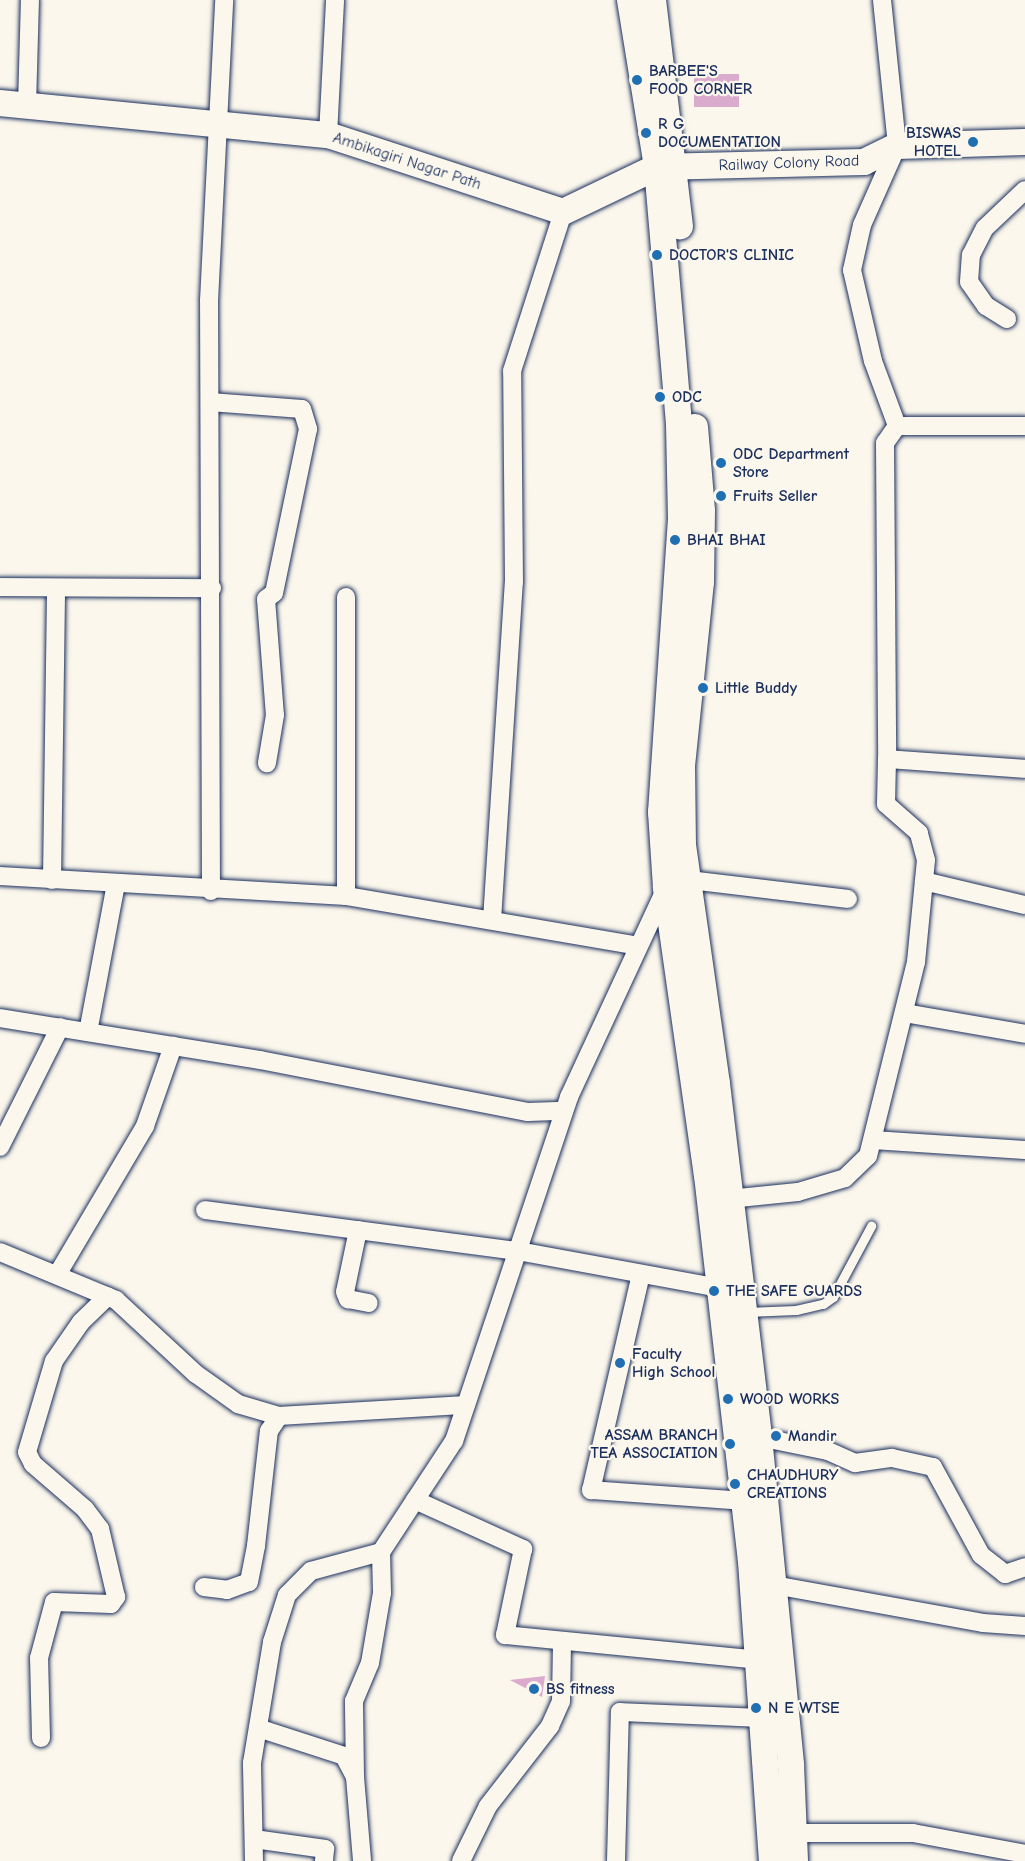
<!DOCTYPE html>
<html>
<head>
<meta charset="utf-8">
<style>
  body { margin:0 }
  #map { position:relative; width:1025px; height:1861px; overflow:hidden; background:#fbf7ec; font-family:"Comic Neue",sans-serif }
  div>[style] { position:absolute }
  .building>* { inset:0; background:#daabcc }
  .roads { filter:drop-shadow(0 0 2px #1b2f5e) drop-shadow(0 0 2px #1b2f5e) }
  .lane>* { height:9px; margin:-4.5px; padding:0 4.5px; transform-origin:4.5px; border-radius:4.5px; background:#fbf7ec }
  .street>* { height:18px; margin:-9px; padding:0 9px; transform-origin:9px; border-radius:9px; background:#fbf7ec }
  .secondary>* { height:26px; margin:-13px; padding:0 13px; transform-origin:13px; border-radius:13px; background:#fbf7ec }
  .dots>* { width:16px; height:16px; translate:-50% -50%; box-sizing:border-box; border:3px solid #fbf7ec; border-radius:50% }
  span { translate:-50% -50%; white-space:nowrap; text-align:center; line-height:1.15; -webkit-text-stroke:4.5px #fbf7ec; paint-order:stroke }
  .poi-label { font-size:16px; color:#1b2f5e; font-weight:700 }
  .left { translate:0 -50%; text-align:left }
  .right { translate:-100% -50%; text-align:right }
  .street-label { font-size:16px; color:#1b2f5e }
</style>
</head>
<body>
<div id="map">
  <div class="building">
    <div style="clip-path:polygon(694px 74px,739px 74px,739px 107px,694px 107px)"></div>
    <div style="clip-path:polygon(545px 1676px,542px 1697px,510px 1680px)"></div>
  </div>
  <div class="roads">
    <div class="lane">
      <div style="left:746px;top:1312px;width:50px;rotate:-2.3deg"></div>
      <div style="left:796px;top:1310px;width:28px;rotate:-13deg"></div>
      <div style="left:823px;top:1304px;width:12px;rotate:-35deg"></div>
      <div style="left:833px;top:1297px;width:81px;rotate:-61.8deg"></div>
    </div>
    <div class="street">
      <div style="left:882px;top:0;width:147px;rotate:84.1deg"></div>
      <div style="left:897px;top:146px;width:86px;rotate:113.9deg"></div>
      <div style="left:862px;top:225px;width:46px;rotate:102.5deg"></div>
      <div style="left:852px;top:270px;width:93px;rotate:77deg"></div>
      <div style="left:873px;top:361px;width:69px;rotate:69.7deg"></div>
      <div style="left:897px;top:426px;width:21px;rotate:125deg"></div>
      <div style="left:885px;top:443px;width:316px;rotate:89.6deg"></div>
      <div style="left:27px;top:106px;width:106px;rotate:-88.4deg"></div>
      <div style="left:328px;top:135px;width:135px;rotate:-87deg"></div>
      <div style="left:1007px;top:319px;width:25px;rotate:-148deg"></div>
      <div style="left:986px;top:306px;width:29px;rotate:-125deg"></div>
      <div style="left:969px;top:282px;width:27px;rotate:-86deg"></div>
      <div style="left:971px;top:255px;width:30px;rotate:-63deg"></div>
      <div style="left:985px;top:228px;width:55px;rotate:-43.5deg"></div>
      <div style="left:210px;top:402px;width:92px;rotate:4.4deg"></div>
      <div style="left:302px;top:409px;width:21px;rotate:73deg"></div>
      <div style="left:308px;top:429px;width:167px;rotate:101.7deg"></div>
      <div style="left:274px;top:593px;width:10px;rotate:143deg"></div>
      <div style="left:266px;top:599px;width:116px;rotate:85.6deg"></div>
      <div style="left:275px;top:715px;width:49px;rotate:99.5deg"></div>
      <div style="left:897px;top:426px;width:128px"></div>
      <div style="left:0;top:587px;width:212px;rotate:0.3deg"></div>
      <div style="left:346px;top:597px;width:299px;rotate:90deg"></div>
      <div style="left:0;top:876px;width:347px;rotate:3.3deg"></div>
      <div style="left:346px;top:896px;width:295px;rotate:9.7deg"></div>
      <div style="left:52px;top:880px;width:292px;rotate:-89.2deg"></div>
      <div style="left:924px;top:881px;width:104px;rotate:13.4deg"></div>
      <div style="left:211px;top:891px;width:590px;rotate:-90.19deg"></div>
      <div style="left:209px;top:301px;width:301px;rotate:-87.1deg"></div>
      <div style="left:492px;top:920px;width:339px;rotate:-86.3deg"></div>
      <div style="left:514px;top:582px;width:211px;rotate:-90.5deg"></div>
      <div style="left:512px;top:371px;width:167px;rotate:-72.2deg"></div>
      <div style="left:904px;top:1013px;width:123px;rotate:9.8deg"></div>
      <div style="left:0;top:1018px;width:263px;rotate:9.2deg"></div>
      <div style="left:260px;top:1060px;width:273px;rotate:11deg"></div>
      <div style="left:528px;top:1112px;width:36px;rotate:-2deg"></div>
      <div style="left:88px;top:1032px;width:151px;rotate:-79.3deg"></div>
      <div style="left:873px;top:1140px;width:152px;rotate:3.8deg"></div>
      <div style="left:0;top:1147px;width:134px;rotate:-63.4deg"></div>
      <div style="left:719px;top:1200px;width:79px;rotate:-5.8deg"></div>
      <div style="left:798px;top:1192px;width:49px;rotate:-16.6deg"></div>
      <div style="left:845px;top:1178px;width:32px;rotate:-44deg"></div>
      <div style="left:868px;top:1156px;width:200px;rotate:-76.1deg"></div>
      <div style="left:916px;top:962px;width:102px;rotate:-84.4deg"></div>
      <div style="left:926px;top:860px;width:28px;rotate:-105deg"></div>
      <div style="left:919px;top:833px;width:44px;rotate:-138.7deg"></div>
      <div style="left:886px;top:804px;width:45px;rotate:-88.7deg"></div>
      <div style="left:887px;top:759px;width:138px;rotate:4.1deg"></div>
      <div style="left:205px;top:1210px;width:316px;rotate:7.5deg"></div>
      <div style="left:518px;top:1251px;width:205px;rotate:10.4deg"></div>
      <div style="left:358px;top:1230px;width:63px;rotate:101.8deg"></div>
      <div style="left:345px;top:1292px;width:8px;rotate:67deg"></div>
      <div style="left:348px;top:1299px;width:21px;rotate:11deg"></div>
      <div style="left:0;top:1252px;width:126px;rotate:22.5deg"></div>
      <div style="left:116px;top:1300px;width:109px;rotate:42.8deg"></div>
      <div style="left:196px;top:1374px;width:52px;rotate:35.5deg"></div>
      <div style="left:238px;top:1404px;width:43px;rotate:16.3deg"></div>
      <div style="left:279px;top:1416px;width:187px;rotate:-3.4deg"></div>
      <div style="left:641px;top:1274px;width:222px;rotate:103deg"></div>
      <div style="left:591px;top:1490px;width:153px;rotate:4.1deg"></div>
      <div style="left:57px;top:1275px;width:173px;rotate:-59.4deg"></div>
      <div style="left:145px;top:1126px;width:85px;rotate:-70.7deg"></div>
      <div style="left:759px;top:1437px;width:70px;rotate:11.5deg"></div>
      <div style="left:828px;top:1451px;width:30px;rotate:24deg"></div>
      <div style="left:855px;top:1463px;width:37px;rotate:-8deg"></div>
      <div style="left:892px;top:1458px;width:42px;rotate:12.4deg"></div>
      <div style="left:933px;top:1467px;width:100px;rotate:61.4deg"></div>
      <div style="left:981px;top:1555px;width:31px;rotate:38deg"></div>
      <div style="left:1005px;top:1574px;width:21px;rotate:-19deg"></div>
      <div style="left:415px;top:1500px;width:119px;rotate:24.4deg"></div>
      <div style="left:523px;top:1549px;width:88px;rotate:101.8deg"></div>
      <div style="left:505px;top:1635px;width:255px;rotate:5.6deg"></div>
      <div style="left:774px;top:1585px;width:212px;rotate:10.3deg"></div>
      <div style="left:983px;top:1623px;width:42px;rotate:4.1deg"></div>
      <div style="left:204px;top:1587px;width:23px;rotate:7deg"></div>
      <div style="left:227px;top:1590px;width:23px;rotate:-20deg"></div>
      <div style="left:249px;top:1582px;width:37px;rotate:-79deg"></div>
      <div style="left:256px;top:1546px;width:116px;rotate:-83.6deg"></div>
      <div style="left:269px;top:1431px;width:18px;rotate:-56deg"></div>
      <div style="left:258px;top:1728px;width:90px;rotate:18deg"></div>
      <div style="left:344px;top:1756px;width:24px;rotate:62deg"></div>
      <div style="left:355px;top:1777px;width:84px;rotate:85.2deg"></div>
      <div style="left:41px;top:1738px;width:80px;rotate:-91.4deg"></div>
      <div style="left:39px;top:1658px;width:58px;rotate:-75deg"></div>
      <div style="left:54px;top:1602px;width:57px;rotate:2deg"></div>
      <div style="left:111px;top:1604px;width:9px;rotate:-54deg"></div>
      <div style="left:116px;top:1597px;width:70px;rotate:-103.2deg"></div>
      <div style="left:100px;top:1529px;width:25px;rotate:-127deg"></div>
      <div style="left:85px;top:1509px;width:69px;rotate:-139.1deg"></div>
      <div style="left:33px;top:1464px;width:13px;rotate:-117deg"></div>
      <div style="left:27px;top:1452px;width:95px;rotate:-73.5deg"></div>
      <div style="left:54px;top:1361px;width:47px;rotate:-55.3deg"></div>
      <div style="left:81px;top:1322px;width:37px;rotate:-44deg"></div>
      <div style="left:355px;top:1777px;width:76px;rotate:-90.8deg"></div>
      <div style="left:354px;top:1701px;width:41px;rotate:-67.2deg"></div>
      <div style="left:370px;top:1663px;width:71px;rotate:-80.3deg"></div>
      <div style="left:382px;top:1593px;width:41px;rotate:-91.4deg"></div>
      <div style="left:783px;top:1833px;width:130px"></div>
      <div style="left:913px;top:1833px;width:114px;rotate:10.6deg"></div>
      <div style="left:254px;top:1839px;width:72px;rotate:8deg"></div>
      <div style="left:325px;top:1849px;width:12px;rotate:95deg"></div>
      <div style="left:254px;top:1861px;width:98px;rotate:-91.2deg"></div>
      <div style="left:252px;top:1763px;width:123px;rotate:-80.6deg"></div>
      <div style="left:272px;top:1642px;width:49px;rotate:-72.3deg"></div>
      <div style="left:287px;top:1595px;width:34px;rotate:-45deg"></div>
      <div style="left:311px;top:1571px;width:73px;rotate:-15.2deg"></div>
      <div style="left:381px;top:1552px;width:133px;rotate:-56.7deg"></div>
      <div style="left:454px;top:1441px;width:363px;rotate:-71.5deg"></div>
      <div style="left:569px;top:1097px;width:230px;rotate:-65.1deg"></div>
      <div style="left:666px;top:888px;width:24px;rotate:-19deg"></div>
      <div style="left:689px;top:880px;width:160px;rotate:6.8deg"></div>
      <div style="left:461px;top:1861px;width:61px;rotate:-63.9deg"></div>
      <div style="left:488px;top:1806px;width:101px;rotate:-52.2deg"></div>
      <div style="left:550px;top:1726px;width:27px;rotate:-66deg"></div>
      <div style="left:561px;top:1701px;width:58px;rotate:-89deg"></div>
      <div style="left:616px;top:1861px;width:149px;rotate:-88.5deg"></div>
      <div style="left:620px;top:1712px;width:144px;rotate:2.4deg"></div>
    </div>
    <div class="secondary">
      <div style="left:630px;top:0;width:169px;rotate:80.8deg"></div>
      <div style="left:657px;top:167px;width:258px;rotate:85.1deg"></div>
      <div style="left:679px;top:424px;width:95px;rotate:88.8deg"></div>
      <div style="left:681px;top:519px;width:294px;rotate:93.9deg"></div>
      <div style="left:661px;top:812px;width:76px;rotate:86.2deg"></div>
      <div style="left:666px;top:888px;width:290px;rotate:81.9deg"></div>
      <div style="left:707px;top:1175px;width:388px;rotate:83.5deg"></div>
      <div style="left:751px;top:1561px;width:301px;rotate:86deg"></div>
      <div style="left:653px;top:0;width:228px;rotate:83.2deg"></div>
      <div style="left:0;top:103px;width:330px;rotate:5.6deg"></div>
      <div style="left:328px;top:135px;width:247px;rotate:18.1deg"></div>
      <div style="left:563px;top:212px;width:104px;rotate:-25.6deg"></div>
      <div style="left:657px;top:167px;width:207px;rotate:-1.4deg"></div>
      <div style="left:864px;top:162px;width:37px;rotate:-26deg"></div>
      <div style="left:897px;top:146px;width:128px;rotate:-1.8deg"></div>
      <div style="left:695px;top:427px;width:84px;rotate:85.2deg"></div>
      <div style="left:702px;top:511px;width:71px;rotate:90.8deg"></div>
      <div style="left:701px;top:582px;width:184px;rotate:95.9deg"></div>
      <div style="left:682px;top:765px;width:80px;rotate:89.3deg"></div>
      <div style="left:683px;top:845px;width:241px;rotate:81.9deg"></div>
      <div style="left:717px;top:1084px;width:355px;rotate:83.2deg"></div>
      <div style="left:759px;top:1437px;width:330px;rotate:84.4deg"></div>
      <div style="left:791px;top:1765px;width:96px;rotate:87.6deg"></div>
    </div>
  </div>
  <div class="dots">
    <div style="left:637px;top:80px;background:#1f6fb2"></div>
    <div style="left:646px;top:133px;background:#1f6fb2"></div>
    <div style="left:973px;top:142px;background:#1f6fb2"></div>
    <div style="left:657px;top:255px;background:#1f6fb2"></div>
    <div style="left:660px;top:397px;background:#1f6fb2"></div>
    <div style="left:721px;top:463px;background:#1f6fb2"></div>
    <div style="left:721px;top:496px;background:#1f6fb2"></div>
    <div style="left:675px;top:540px;background:#1f6fb2"></div>
    <div style="left:703px;top:688px;background:#1f6fb2"></div>
    <div style="left:714px;top:1291px;background:#1f6fb2"></div>
    <div style="left:620px;top:1363px;background:#1f6fb2"></div>
    <div style="left:728px;top:1399px;background:#1f6fb2"></div>
    <div style="left:776px;top:1436px;background:#1f6fb2"></div>
    <div style="left:730px;top:1444px;background:#1f6fb2"></div>
    <div style="left:735px;top:1484px;background:#1f6fb2"></div>
    <div style="left:534px;top:1689px;background:#1f6fb2"></div>
    <div style="left:756px;top:1708px;background:#1f6fb2"></div>
  </div>
  <div class="poi-label">
    <span class="left" style="left:649px;top:80px">BARBEE'S<br>FOOD CORNER</span>
    <span class="left" style="left:658px;top:133px">R G<br>DOCUMENTATION</span>
    <span class="right" style="left:961px;top:142px">BISWAS<br>HOTEL</span>
    <span class="left" style="left:669px;top:255px">DOCTOR'S CLINIC</span>
    <span class="left" style="left:672px;top:397px">ODC</span>
    <span class="left" style="left:733px;top:463px">ODC Department<br>Store</span>
    <span class="left" style="left:733px;top:496px">Fruits Seller</span>
    <span class="left" style="left:687px;top:540px">BHAI BHAI</span>
    <span class="left" style="left:715px;top:688px">Little Buddy</span>
    <span class="left" style="left:726px;top:1291px">THE SAFE GUARDS</span>
    <span class="left" style="left:632px;top:1363px">Faculty<br>High School</span>
    <span class="left" style="left:740px;top:1399px">WOOD WORKS</span>
    <span class="right" style="left:718px;top:1444px">ASSAM BRANCH<br>TEA ASSOCIATION</span>
    <span class="left" style="left:788px;top:1436px">Mandir</span>
    <span class="left" style="left:747px;top:1484px">CHAUDHURY<br>CREATIONS</span>
    <span class="left" style="left:546px;top:1689px">BS fitness</span>
    <span class="left" style="left:768px;top:1708px">N E WTSE</span>
  </div>
  <div class="street-label">
    <span style="left:407px;top:161px;rotate:18deg">Ambikagiri Nagar Path</span>
    <span style="left:789px;top:163px;rotate:-2deg">Railway Colony Road</span>
  </div>
</div>
</body>
</html>
